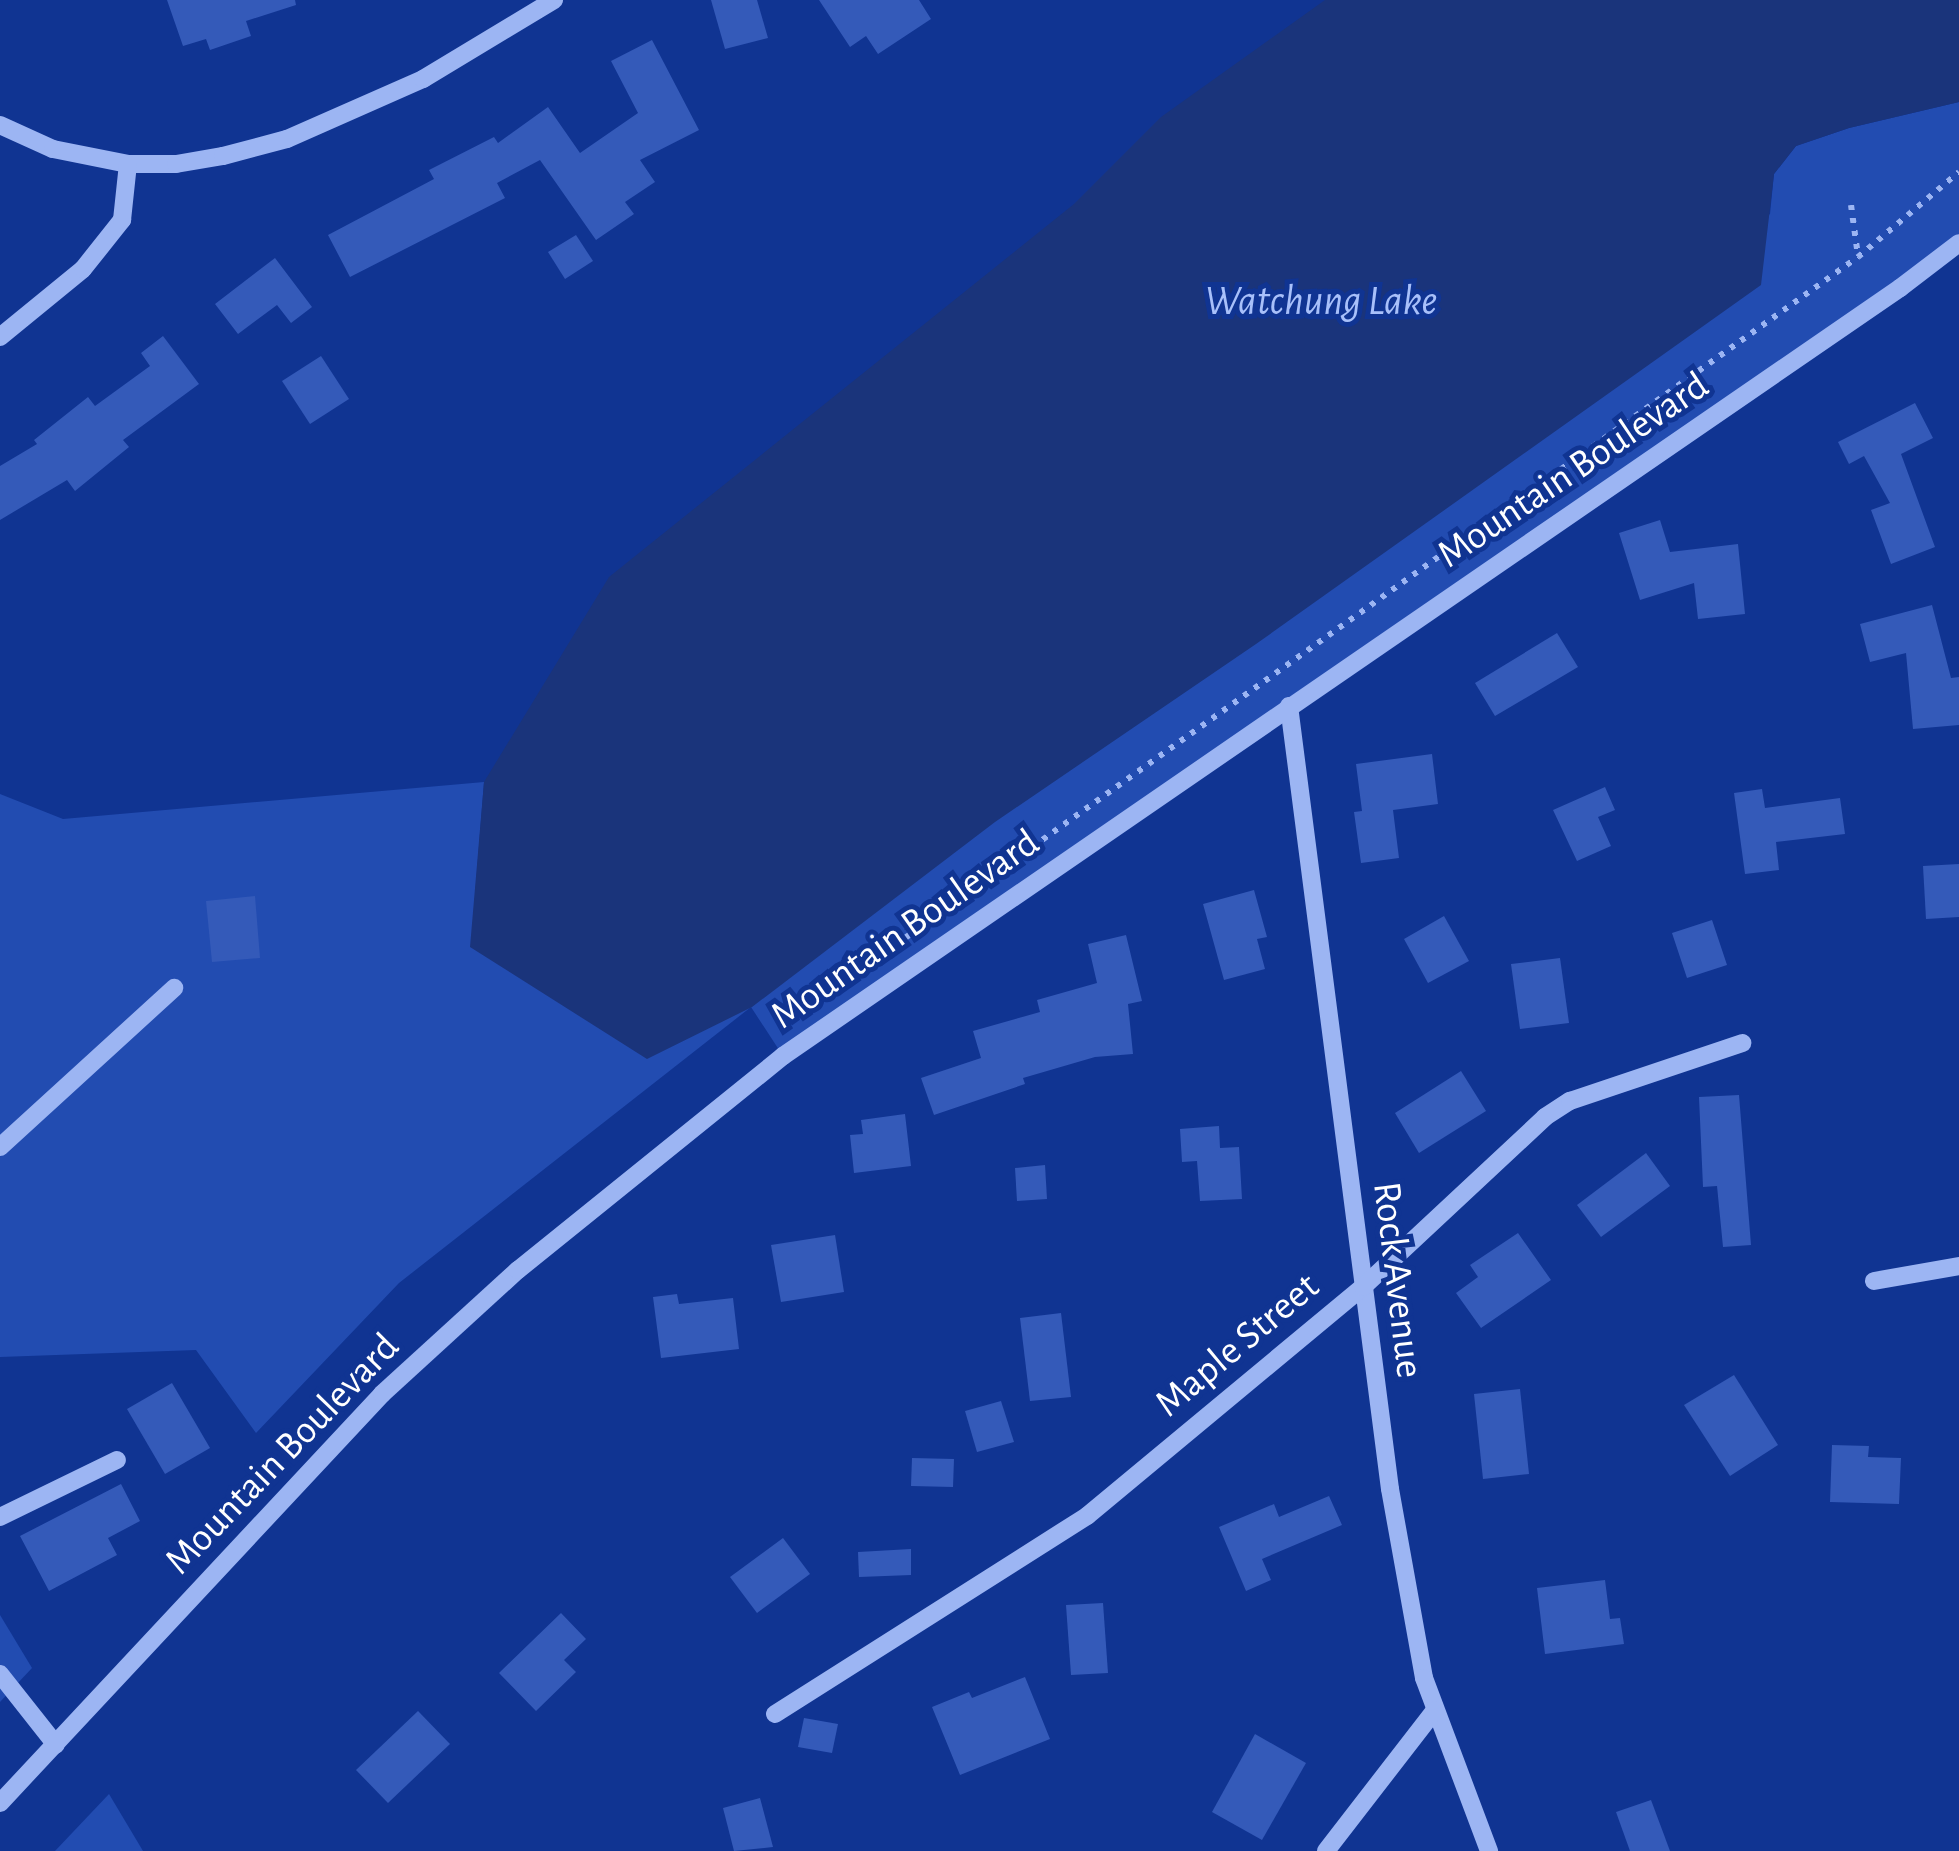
<!DOCTYPE html>
<html>
<head>
<meta charset="utf-8">
<style>
  body { margin:0 }
  #map { position:relative; width:1959px; height:1851px; overflow:hidden; background:#103492; font-family:"Alegreya Sans",sans-serif }
  div>[style] { position:absolute }
  .green>* { inset:0; background:#224cb1 }
  .water>* { inset:0; background:#1a347b }
  .building>* { inset:0; background:#345ab9 }
  .path>* { height:6px; margin-top:-3px; transform-origin:0; background:repeating-linear-gradient(90deg,#9cb5f3 0 5px,transparent 0 13px) }
  .minor>* { height:18px; margin:-9px; padding:0 9px; transform-origin:9px; border-radius:9px; background:#9cb5f3 }
  span { translate:-50% -50%; white-space:nowrap; text-align:center; line-height:1.15; -webkit-text-stroke:10px #103492; paint-order:stroke }
  .street-label { font-size:40px; color:#fff }
  .water-label { font-size:42px; color:#a8c0fa; font-style:italic }
</style>
</head>
<body>
<div id="map">
  <div class="green">
    <div style="clip-path:polygon(1959px 102px,1959px 243px,783px 1056px,751px 1007px,399px 1283px,256px 1433px,196px 1350px,0 1357px,0 794px,63px 819px,484px 782px,471px 947px,752px 1006px,1770px 214px,1774px 174px,1796px 146px,1849px 128px)"></div>
    <div style="clip-path:polygon(0 1615px,32px 1668px,0 1702px)"></div>
    <div style="clip-path:polygon(109px 1794px,143px 1851px,55px 1851px)"></div>
  </div>
  <div class="water">
    <div style="clip-path:polygon(1325px 0,1959px 0,1959px 102px,1849px 128px,1796px 146px,1774px 174px,1761px 285px,1256px 644px,995px 822px,752px 1007px,647px 1059px,470px 947px,484px 782px,609px 577px,1074px 204px,1161px 117px)"></div>
  </div>
  <div class="building">
    <div style="clip-path:polygon(167px 0,295px 0,296px 5px,246px 21px,251px 36px,210px 50px,206px 39px,183px 46px)"></div>
    <div style="clip-path:polygon(711px 0,757px 0,768px 38px,725px 49px)"></div>
    <div style="clip-path:polygon(819px 0,919px 0,931px 19px,878px 54px,866px 36px,850px 47px)"></div>
    <div style="clip-path:polygon(652px 40px,699px 130px,640px 160px,655px 182px,625px 202px,634px 214px,596px 240px,540px 160px,497px 183px,505px 198px,350px 277px,328px 235px,434px 179px,429px 170px,494px 137px,498px 143px,548px 107px,580px 153px,638px 113px,611px 61px)"></div>
    <div style="clip-path:polygon(576px 235px,593px 261px,565px 279px,548px 252px)"></div>
    <div style="clip-path:polygon(275px 258px,312px 307px,291px 323px,277px 305px,238px 334px,215px 304px)"></div>
    <div style="clip-path:polygon(163px 336px,199px 384px,123px 440px,129px 447px,75px 491px,67px 480px,0 520px,0 466px,37px 444px,34px 440px,88px 397px,95px 406px,150px 366px,141px 353px)"></div>
    <div style="clip-path:polygon(321px 356px,349px 399px,310px 424px,282px 381px)"></div>
    <div style="clip-path:polygon(1915px 403px,1933px 438px,1901px 454px,1935px 547px,1891px 564px,1871px 510px,1890px 503px,1864px 456px,1849px 464px,1838px 442px)"></div>
    <div style="clip-path:polygon(1660px 520px,1670px 552px,1738px 544px,1745px 614px,1698px 619px,1694px 583px,1640px 600px,1619px 533px)"></div>
    <div style="clip-path:polygon(1932px 605px,1951px 678px,1959px 677px,1959px 725px,1913px 729px,1906px 653px,1870px 662px,1860px 624px)"></div>
    <div style="clip-path:polygon(1557px 633px,1578px 667px,1495px 716px,1475px 683px)"></div>
    <div style="clip-path:polygon(1432px 754px,1438px 804px,1393px 810px,1399px 858px,1361px 863px,1354px 812px,1362px 811px,1356px 764px)"></div>
    <div style="clip-path:polygon(1605px 787px,1615px 810px,1598px 817px,1611px 846px,1577px 861px,1553px 810px)"></div>
    <div style="clip-path:polygon(1762px 789px,1765px 808px,1840px 798px,1845px 834px,1776px 842px,1779px 870px,1745px 874px,1734px 793px)"></div>
    <div style="clip-path:polygon(1959px 864px,1959px 917px,1926px 919px,1923px 866px)"></div>
    <div style="clip-path:polygon(1254px 890px,1267px 937px,1257px 939px,1265px 969px,1224px 980px,1203px 904px)"></div>
    <div style="clip-path:polygon(255px 896px,260px 958px,212px 962px,206px 901px)"></div>
    <div style="clip-path:polygon(1444px 916px,1469px 961px,1428px 983px,1404px 939px)"></div>
    <div style="clip-path:polygon(1712px 920px,1727px 965px,1687px 978px,1672px 933px)"></div>
    <div style="clip-path:polygon(1126px 935px,1142px 1001px,1128px 1004px,1133px 1054px,1095px 1057px,1023px 1078px,1025px 1084px,934px 1115px,921px 1078px,981px 1058px,973px 1031px,1040px 1012px,1037px 1000px,1097px 983px,1088px 944px)"></div>
    <div style="clip-path:polygon(1560px 958px,1569px 1023px,1520px 1029px,1511px 964px)"></div>
    <div style="clip-path:polygon(1461px 1071px,1486px 1111px,1419px 1153px,1395px 1113px)"></div>
    <div style="clip-path:polygon(1739px 1095px,1751px 1245px,1723px 1247px,1717px 1186px,1703px 1187px,1699px 1097px)"></div>
    <div style="clip-path:polygon(905px 1114px,911px 1166px,854px 1173px,850px 1135px,863px 1134px,861px 1120px)"></div>
    <div style="clip-path:polygon(1219px 1126px,1220px 1148px,1239px 1147px,1242px 1199px,1200px 1201px,1197px 1161px,1182px 1162px,1180px 1129px)"></div>
    <div style="clip-path:polygon(1646px 1153px,1670px 1186px,1601px 1237px,1577px 1205px)"></div>
    <div style="clip-path:polygon(1045px 1165px,1047px 1199px,1017px 1201px,1015px 1168px)"></div>
    <div style="clip-path:polygon(1518px 1233px,1551px 1280px,1481px 1328px,1456px 1293px,1478px 1277px,1470px 1265px)"></div>
    <div style="clip-path:polygon(835px 1235px,844px 1292px,781px 1302px,771px 1245px)"></div>
    <div style="clip-path:polygon(677px 1294px,679px 1304px,733px 1298px,739px 1349px,661px 1358px,653px 1297px)"></div>
    <div style="clip-path:polygon(1061px 1313px,1071px 1397px,1030px 1401px,1020px 1318px)"></div>
    <div style="clip-path:polygon(1734px 1375px,1778px 1445px,1730px 1476px,1684px 1405px)"></div>
    <div style="clip-path:polygon(172px 1383px,210px 1448px,165px 1474px,127px 1409px)"></div>
    <div style="clip-path:polygon(1520px 1389px,1529px 1474px,1483px 1479px,1474px 1394px)"></div>
    <div style="clip-path:polygon(1001px 1401px,1014px 1442px,977px 1452px,965px 1411px)"></div>
    <div style="clip-path:polygon(1832px 1445px,1869px 1446px,1868px 1457px,1901px 1458px,1899px 1504px,1830px 1502px)"></div>
    <div style="clip-path:polygon(912px 1458px,954px 1459px,953px 1487px,911px 1486px)"></div>
    <div style="clip-path:polygon(121px 1484px,140px 1521px,108px 1538px,117px 1555px,49px 1591px,20px 1536px)"></div>
    <div style="clip-path:polygon(1329px 1496px,1342px 1525px,1262px 1559px,1271px 1580px,1246px 1591px,1219px 1527px,1274px 1504px,1279px 1517px)"></div>
    <div style="clip-path:polygon(783px 1538px,810px 1574px,757px 1613px,730px 1577px)"></div>
    <div style="clip-path:polygon(911px 1549px,911px 1575px,859px 1577px,858px 1552px)"></div>
    <div style="clip-path:polygon(1605px 1580px,1610px 1619px,1620px 1618px,1624px 1644px,1545px 1654px,1537px 1588px)"></div>
    <div style="clip-path:polygon(1103px 1603px,1108px 1673px,1071px 1675px,1066px 1605px)"></div>
    <div style="clip-path:polygon(561px 1613px,586px 1639px,564px 1660px,576px 1672px,536px 1711px,499px 1673px)"></div>
    <div style="clip-path:polygon(1025px 1677px,1050px 1739px,960px 1775px,932px 1707px,969px 1692px,972px 1698px)"></div>
    <div style="clip-path:polygon(418px 1711px,450px 1744px,388px 1803px,356px 1770px)"></div>
    <div style="clip-path:polygon(804px 1718px,838px 1724px,832px 1753px,798px 1747px)"></div>
    <div style="clip-path:polygon(1255px 1734px,1306px 1763px,1262px 1840px,1212px 1812px)"></div>
    <div style="clip-path:polygon(760px 1798px,773px 1847px,734px 1851px,723px 1808px)"></div>
    <div style="clip-path:polygon(1651px 1800px,1670px 1851px,1630px 1851px,1616px 1812px)"></div>
  </div>
  <div class="path">
    <div style="left:1851px;top:205px;width:51px;rotate:82.2deg"></div>
    <div style="left:863px;top:968px;width:1223px;rotate:-35.55deg"></div>
    <div style="left:1858px;top:257px;width:132px;rotate:-40.1deg"></div>
  </div>
  <div class="minor">
    <div style="left:0;top:125px;width:58px;rotate:24.4deg"></div>
    <div style="left:53px;top:149px;width:76px;rotate:11.3deg"></div>
    <div style="left:128px;top:164px;width:48px"></div>
    <div style="left:176px;top:164px;width:48px;rotate:-9.7deg"></div>
    <div style="left:223px;top:156px;width:66px;rotate:-14.9deg"></div>
    <div style="left:287px;top:139px;width:149px;rotate:-23.8deg"></div>
    <div style="left:423px;top:79px;width:153px;rotate:-31.1deg"></div>
    <div style="left:0;top:337px;width:107px;rotate:-39.3deg"></div>
    <div style="left:83px;top:269px;width:63px;rotate:-51.5deg"></div>
    <div style="left:122px;top:220px;width:56px;rotate:-83.9deg"></div>
    <div style="left:1289px;top:706px;width:789px;rotate:82.65deg"></div>
    <div style="left:1390px;top:1489px;width:192px;rotate:79.8deg"></div>
    <div style="left:1424px;top:1678px;width:185px;rotate:69.4deg"></div>
    <div style="left:0;top:1147px;width:236px;rotate:-42.4deg"></div>
    <div style="left:1874px;top:1281px;width:86px;rotate:-10deg"></div>
    <div style="left:0;top:1517px;width:130px;rotate:-26deg"></div>
    <div style="left:0;top:1674px;width:90px;rotate:51.7deg"></div>
    <div style="left:775px;top:1714px;width:370px;rotate:-32.4deg"></div>
    <div style="left:1087px;top:1516px;width:359px;rotate:-39.7deg"></div>
    <div style="left:1363px;top:1287px;width:249px;rotate:-43deg"></div>
    <div style="left:1545px;top:1117px;width:30px;rotate:-33deg"></div>
    <div style="left:1570px;top:1101px;width:182px;rotate:-18.6deg"></div>
    <div style="left:0;top:1803px;width:560px;rotate:-46.95deg"></div>
    <div style="left:382px;top:1394px;width:184px;rotate:-42.4deg"></div>
    <div style="left:518px;top:1270px;width:341px;rotate:-38.9deg"></div>
    <div style="left:783px;top:1056px;width:1356px;rotate:-34.51deg"></div>
    <div style="left:1900px;top:288px;width:74px;rotate:-37.3deg"></div>
    <div style="left:1326px;top:1851px;width:178px;rotate:-52.3deg"></div>
  </div>
  <div class="street-label">
    <span style="left:1573px;top:470px;rotate:-34deg">Mountain Boulevard</span>
    <span style="left:905px;top:929px;rotate:-35deg">Mountain Boulevard</span>
    <span style="left:1398px;top:1280px;rotate:83deg">Rock Avenue</span>
    <span style="left:1237px;top:1345px;rotate:-40deg">Maple Street</span>
    <span style="left:282px;top:1454px;rotate:-46deg">Mountain Boulevard</span>
  </div>
  <div class="water-label">
    <span style="left:1321px;top:301px">Watchung Lake</span>
  </div>
</div>
</body>
</html>
